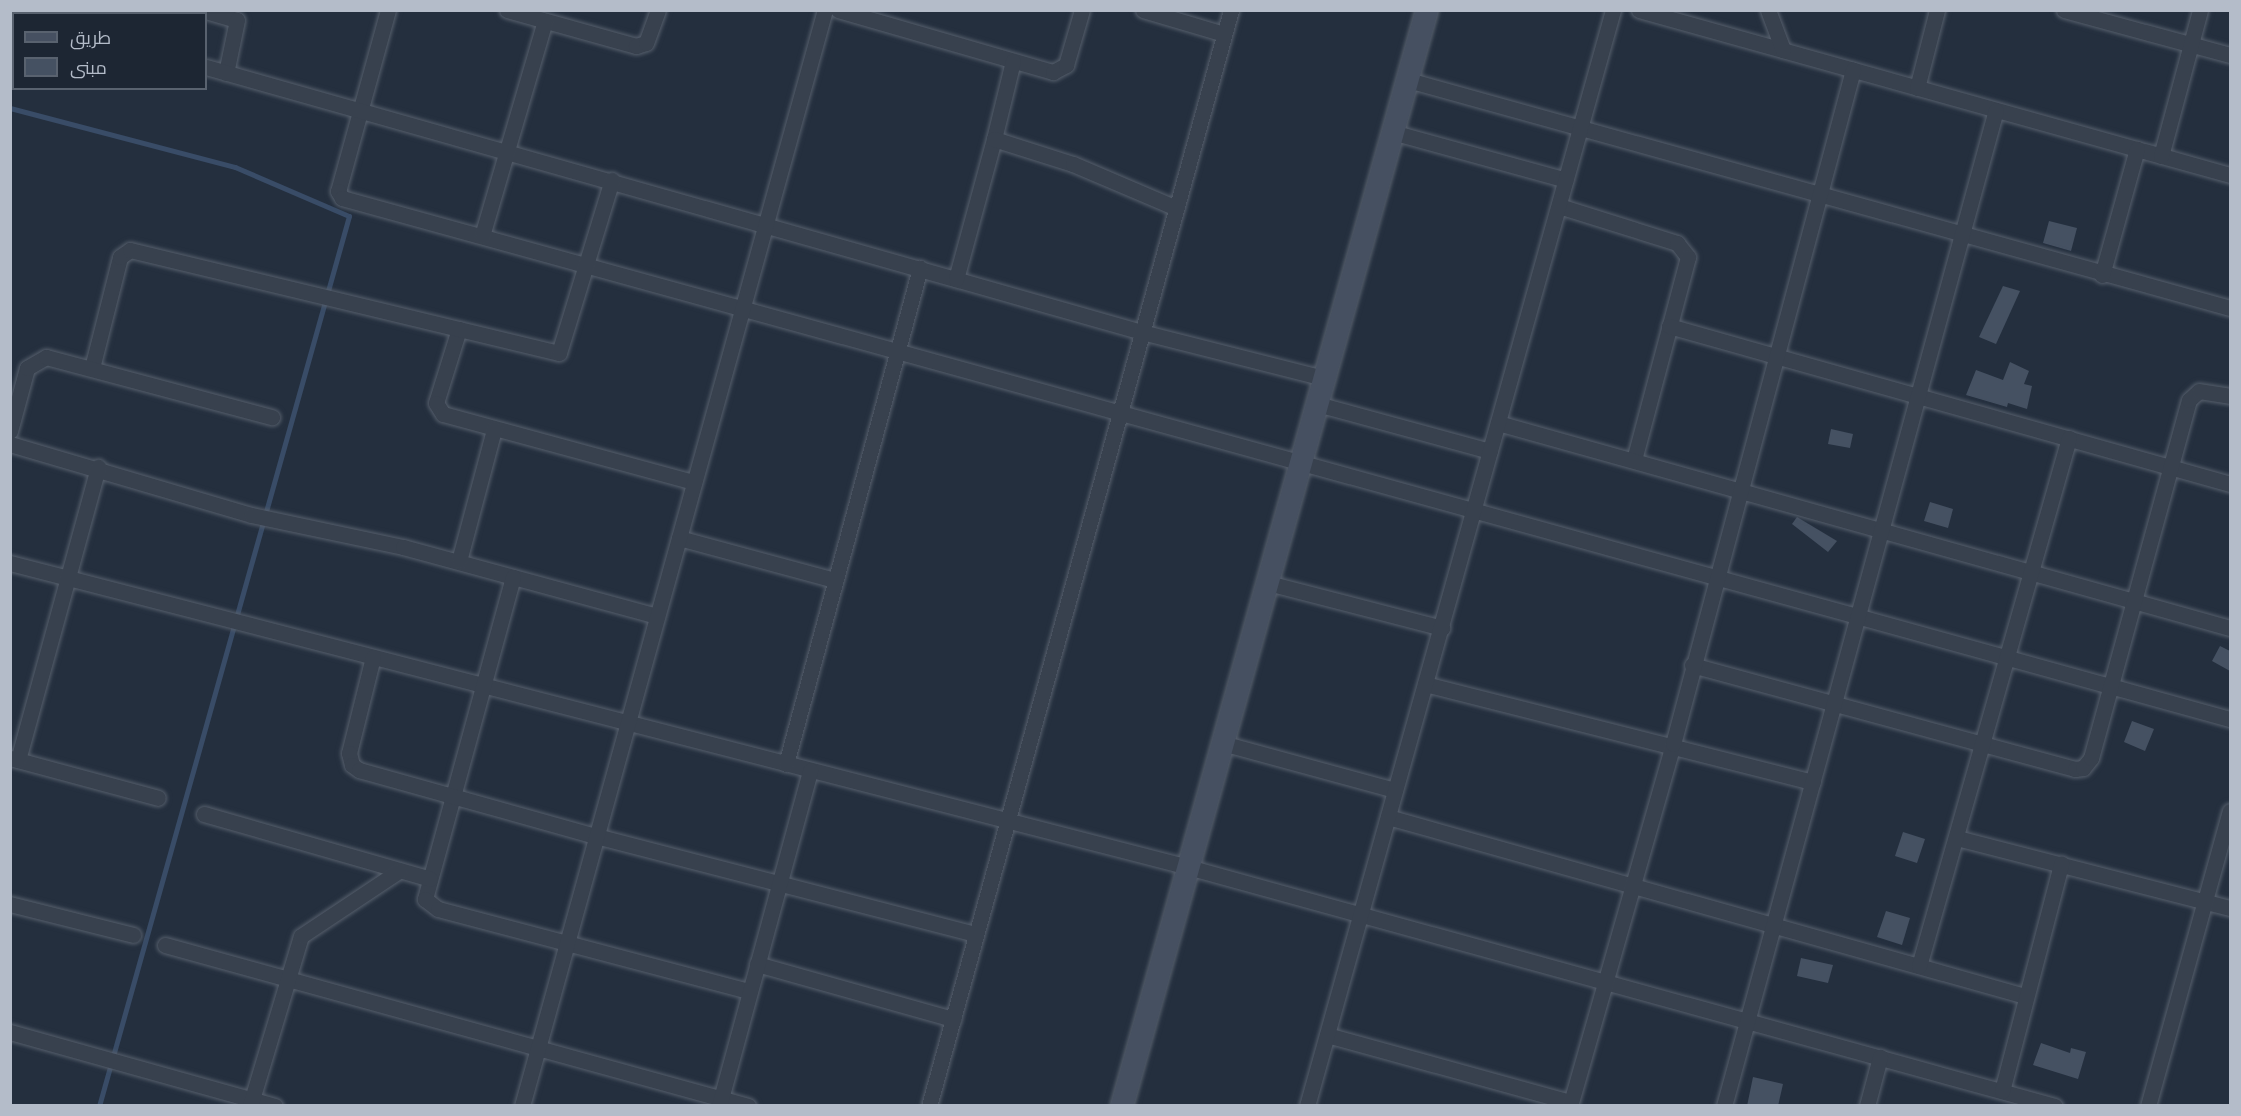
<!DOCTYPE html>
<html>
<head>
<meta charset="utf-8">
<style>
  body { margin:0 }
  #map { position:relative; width:2241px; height:1116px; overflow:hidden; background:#242f3e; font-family:Inter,Cairo,sans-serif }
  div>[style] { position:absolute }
  .stream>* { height:5px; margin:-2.5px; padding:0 2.5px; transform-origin:2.5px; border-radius:2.5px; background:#394c67 }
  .building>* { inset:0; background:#455162 }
  .roads { filter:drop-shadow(0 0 2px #565f6c) drop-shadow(0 0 2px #565f6c) }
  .street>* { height:15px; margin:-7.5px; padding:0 7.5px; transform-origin:7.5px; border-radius:7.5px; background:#38414e }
  .secondary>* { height:22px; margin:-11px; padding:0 11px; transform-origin:11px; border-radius:11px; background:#465061 }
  span { translate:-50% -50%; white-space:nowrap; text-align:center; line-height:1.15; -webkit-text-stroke:6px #1d2633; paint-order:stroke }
  .frame { position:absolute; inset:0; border:12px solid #b4bcc9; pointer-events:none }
  .legend { position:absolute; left:12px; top:12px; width:195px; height:78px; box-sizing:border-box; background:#1d2633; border:2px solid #59626f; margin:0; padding:8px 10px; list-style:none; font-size:18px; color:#b4bcc9 }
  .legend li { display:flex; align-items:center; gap:12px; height:30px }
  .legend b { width:30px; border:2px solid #59626f }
</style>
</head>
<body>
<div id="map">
  <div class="stream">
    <div style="left:10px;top:108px;width:233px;rotate:14.7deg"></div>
    <div style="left:235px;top:167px;width:124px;rotate:23.3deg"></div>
    <div style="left:349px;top:216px;width:924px;rotate:105.69deg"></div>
  </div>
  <div class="building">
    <div style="clip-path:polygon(2049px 221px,2077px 228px,2071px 251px,2043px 243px)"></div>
    <div style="clip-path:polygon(2003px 286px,2020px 291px,1996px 344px,1979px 337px)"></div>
    <div style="clip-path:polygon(2010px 362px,2029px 371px,2024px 384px,2032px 386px,2027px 409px,2008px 403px,2007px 407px,1966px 395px,1976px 370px,2003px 380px)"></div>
    <div style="clip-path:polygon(1831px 429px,1853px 434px,1850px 448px,1828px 444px)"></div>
    <div style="clip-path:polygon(1930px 502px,1953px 509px,1948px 528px,1924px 521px)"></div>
    <div style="clip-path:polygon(1797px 517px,1837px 541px,1828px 552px,1792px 524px)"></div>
    <div style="clip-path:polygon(2220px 646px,2230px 651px,2230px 671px,2212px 661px)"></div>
    <div style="clip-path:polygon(2132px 721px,2154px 729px,2145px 751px,2124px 742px)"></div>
    <div style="clip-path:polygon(1903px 832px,1925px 839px,1917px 863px,1895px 856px)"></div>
    <div style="clip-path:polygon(1886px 911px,1910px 918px,1902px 945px,1877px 937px)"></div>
    <div style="clip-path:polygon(1801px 958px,1833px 965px,1828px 983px,1797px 976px)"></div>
    <div style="clip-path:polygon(2041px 1043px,2070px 1053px,2071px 1048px,2086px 1052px,2078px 1079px,2033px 1065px)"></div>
    <div style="clip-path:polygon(1753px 1077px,1783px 1084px,1778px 1106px,1747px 1106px)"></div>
  </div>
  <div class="roads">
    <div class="street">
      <div style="left:202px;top:10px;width:36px;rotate:16deg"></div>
      <div style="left:237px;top:20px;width:54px;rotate:101.7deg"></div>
      <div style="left:388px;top:10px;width:188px;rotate:105.4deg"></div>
      <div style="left:338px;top:191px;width:8px;rotate:60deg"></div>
      <div style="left:342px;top:198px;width:1959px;rotate:15.43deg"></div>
      <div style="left:507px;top:10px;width:134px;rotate:15.6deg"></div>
      <div style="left:636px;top:46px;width:10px;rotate:-17deg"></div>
      <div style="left:646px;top:43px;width:35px;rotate:-70deg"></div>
      <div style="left:838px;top:10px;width:224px;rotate:16.1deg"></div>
      <div style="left:1053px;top:72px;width:15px;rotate:-28deg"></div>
      <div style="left:1066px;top:65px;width:57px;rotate:-73.8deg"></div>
      <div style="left:1143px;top:10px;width:84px;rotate:16.5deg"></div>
      <div style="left:1639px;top:10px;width:614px;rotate:15.6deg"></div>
      <div style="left:1768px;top:10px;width:43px;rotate:69.4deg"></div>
      <div style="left:2064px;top:10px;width:172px;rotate:15.2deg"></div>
      <div style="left:10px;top:14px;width:4px;rotate:14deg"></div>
      <div style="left:206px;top:67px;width:973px;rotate:15.81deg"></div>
      <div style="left:1142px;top:332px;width:188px;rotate:14.2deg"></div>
      <div style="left:1408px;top:80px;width:853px;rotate:15.5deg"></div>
      <div style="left:1917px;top:88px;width:81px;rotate:-75.6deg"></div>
      <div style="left:1392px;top:132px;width:180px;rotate:15.4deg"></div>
      <div style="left:994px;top:139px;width:80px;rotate:-76.3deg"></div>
      <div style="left:2161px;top:156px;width:151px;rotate:-75deg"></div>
      <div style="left:1559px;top:206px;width:124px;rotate:17.4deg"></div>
      <div style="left:1677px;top:243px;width:18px;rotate:52deg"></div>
      <div style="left:1688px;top:257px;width:210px;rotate:104.9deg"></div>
      <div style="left:482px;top:236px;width:224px;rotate:-73.7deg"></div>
      <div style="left:2102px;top:275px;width:131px;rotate:-74.5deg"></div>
      <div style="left:956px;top:279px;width:145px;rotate:-74.8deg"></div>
      <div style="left:994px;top:139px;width:83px;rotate:17.6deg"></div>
      <div style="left:1073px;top:164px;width:112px;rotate:23.1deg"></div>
      <div style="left:1669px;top:326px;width:583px;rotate:15.73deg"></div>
      <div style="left:459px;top:329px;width:77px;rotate:107.3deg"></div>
      <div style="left:436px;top:403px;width:13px;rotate:58deg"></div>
      <div style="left:443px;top:414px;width:260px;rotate:15.2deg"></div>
      <div style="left:92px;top:368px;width:114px;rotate:-75.8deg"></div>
      <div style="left:120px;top:257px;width:12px;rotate:-35deg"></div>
      <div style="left:130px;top:250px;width:441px;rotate:13.5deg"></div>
      <div style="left:559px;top:353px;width:181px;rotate:-73deg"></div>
      <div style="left:1317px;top:404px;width:179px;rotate:15.2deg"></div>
      <div style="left:1498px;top:423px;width:760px;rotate:15.65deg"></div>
      <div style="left:10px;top:431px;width:65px;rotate:-74.9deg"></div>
      <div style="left:27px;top:368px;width:22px;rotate:-30deg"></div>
      <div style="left:46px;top:357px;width:234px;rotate:14.9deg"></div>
      <div style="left:10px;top:444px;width:251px;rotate:16.4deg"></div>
      <div style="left:251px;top:515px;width:155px;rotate:11.9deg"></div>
      <div style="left:403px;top:547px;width:263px;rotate:15.2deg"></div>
      <div style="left:679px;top:538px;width:162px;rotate:15.1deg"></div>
      <div style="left:459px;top:561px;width:137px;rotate:-75.1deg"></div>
      <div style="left:10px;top:563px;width:1217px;rotate:14.47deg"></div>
      <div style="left:1188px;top:867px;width:899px;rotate:15.41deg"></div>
      <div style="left:513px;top:577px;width:334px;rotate:105.3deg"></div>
      <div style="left:425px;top:899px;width:16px;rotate:38deg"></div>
      <div style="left:438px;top:909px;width:322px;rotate:14.8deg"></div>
      <div style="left:1268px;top:583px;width:180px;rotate:14.5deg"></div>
      <div style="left:373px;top:657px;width:99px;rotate:104deg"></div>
      <div style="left:349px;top:753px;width:12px;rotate:76deg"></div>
      <div style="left:352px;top:765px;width:9px;rotate:36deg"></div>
      <div style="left:359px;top:770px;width:246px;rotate:15.6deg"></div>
      <div style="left:596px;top:836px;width:392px;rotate:14.5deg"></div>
      <div style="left:1692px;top:665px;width:397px;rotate:15.2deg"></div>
      <div style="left:2075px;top:769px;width:8px;rotate:-7deg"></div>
      <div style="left:2083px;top:768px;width:13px;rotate:-51deg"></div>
      <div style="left:2091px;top:758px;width:371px;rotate:-74.7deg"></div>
      <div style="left:2189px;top:400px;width:13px;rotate:-42deg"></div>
      <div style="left:2199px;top:391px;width:31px;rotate:9deg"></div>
      <div style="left:1425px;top:684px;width:400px;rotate:14.2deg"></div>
      <div style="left:1222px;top:743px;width:179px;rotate:15.2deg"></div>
      <div style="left:10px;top:758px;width:153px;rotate:15.1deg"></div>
      <div style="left:18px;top:760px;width:304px;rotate:-74.7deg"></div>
      <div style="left:786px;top:764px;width:514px;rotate:-74.88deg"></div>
      <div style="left:204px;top:814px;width:235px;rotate:16deg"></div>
      <div style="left:1388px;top:817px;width:662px;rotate:15.7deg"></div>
      <div style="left:1957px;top:838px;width:282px;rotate:14.4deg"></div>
      <div style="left:10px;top:904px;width:127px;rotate:14.1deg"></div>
      <div style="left:165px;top:945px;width:605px;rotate:15.44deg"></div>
      <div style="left:757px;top:964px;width:204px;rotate:15.7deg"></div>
      <div style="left:1919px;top:966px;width:549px;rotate:-74.14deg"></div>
      <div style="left:10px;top:1032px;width:275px;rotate:15.6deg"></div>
      <div style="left:1327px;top:1035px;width:253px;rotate:15.4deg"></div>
      <div style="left:2002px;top:1091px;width:235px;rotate:-75.4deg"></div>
      <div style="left:250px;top:1106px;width:177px;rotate:-73.3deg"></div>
      <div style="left:301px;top:936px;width:118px;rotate:-33.6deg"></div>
      <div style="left:522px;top:1106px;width:1137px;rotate:-74.55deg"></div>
      <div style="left:719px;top:1106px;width:348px;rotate:-74.8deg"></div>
      <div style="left:929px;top:1106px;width:1137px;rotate:-74.59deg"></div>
      <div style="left:1307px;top:1106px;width:1138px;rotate:-74.4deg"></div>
      <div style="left:1570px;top:1106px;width:376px;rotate:-74.1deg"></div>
      <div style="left:1673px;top:744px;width:698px;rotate:-75.05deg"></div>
      <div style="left:1724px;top:1106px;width:1032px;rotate:-74.73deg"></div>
      <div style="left:1867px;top:1106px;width:51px;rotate:-75.1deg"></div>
      <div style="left:2148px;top:1106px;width:306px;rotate:-74.5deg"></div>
    </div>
    <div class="secondary">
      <div style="left:1122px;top:1106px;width:1138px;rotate:-74.45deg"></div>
    </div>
  </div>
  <div class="frame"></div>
  <ul class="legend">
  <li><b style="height:8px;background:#465061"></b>طريق</li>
  <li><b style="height:16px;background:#455162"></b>مبنى</li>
  </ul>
</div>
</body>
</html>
